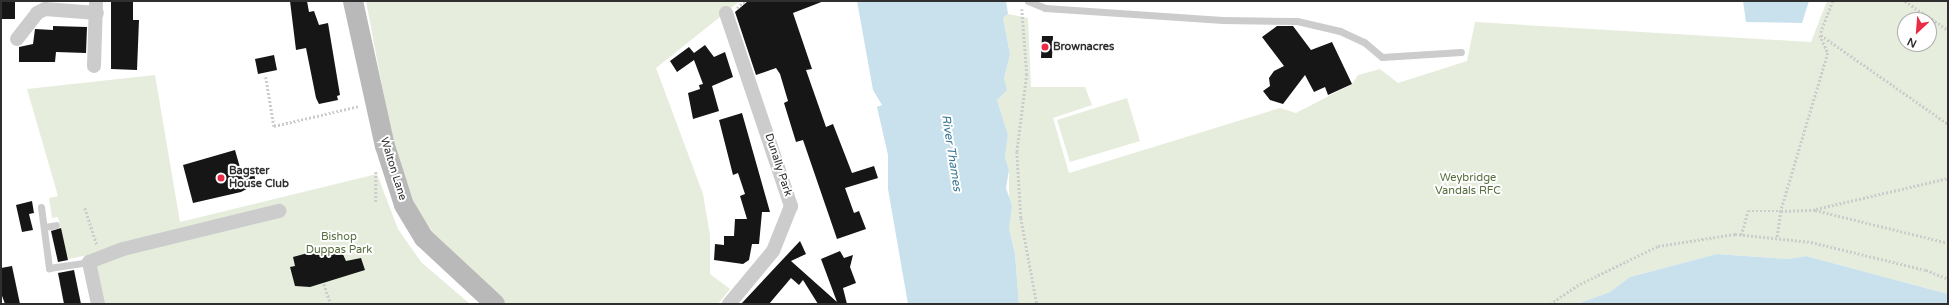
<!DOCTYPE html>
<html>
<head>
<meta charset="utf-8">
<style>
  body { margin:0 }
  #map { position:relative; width:1949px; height:305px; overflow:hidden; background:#fff; font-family:"Varela Round",sans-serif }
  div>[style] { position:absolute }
  .green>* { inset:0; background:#e6eddc }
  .water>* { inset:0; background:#c8e1ed }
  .building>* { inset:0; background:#161616 }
  .path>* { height:2.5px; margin-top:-1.25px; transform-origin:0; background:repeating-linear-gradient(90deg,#ccc 0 2px,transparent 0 4px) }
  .lane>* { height:7px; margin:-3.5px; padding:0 3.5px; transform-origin:3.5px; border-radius:3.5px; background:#ccc }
  .street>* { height:14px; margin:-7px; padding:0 7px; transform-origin:7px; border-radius:7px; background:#ccc }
  .secondary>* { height:20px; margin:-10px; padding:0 10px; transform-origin:10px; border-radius:10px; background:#b9b9b9 }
  .dots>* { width:11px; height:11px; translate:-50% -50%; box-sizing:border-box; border:2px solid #fff; border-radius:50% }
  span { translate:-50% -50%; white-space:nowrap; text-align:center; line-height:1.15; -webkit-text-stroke:4px #fff; paint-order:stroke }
  .poi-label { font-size:11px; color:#2f2f2f; font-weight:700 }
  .left { translate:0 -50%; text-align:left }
  .street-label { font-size:11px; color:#2f2f2f }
  .park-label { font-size:11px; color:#556c3b }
  .water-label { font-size:12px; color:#3a7794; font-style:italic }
  .frame { position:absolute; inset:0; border:2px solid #2f2f2f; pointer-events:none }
  .north { position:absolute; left:1897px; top:12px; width:40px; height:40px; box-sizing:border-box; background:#fff; border:1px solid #acacac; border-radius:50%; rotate:206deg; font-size:11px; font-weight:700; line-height:16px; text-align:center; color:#2f2f2f }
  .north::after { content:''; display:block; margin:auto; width:14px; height:18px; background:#eb2c47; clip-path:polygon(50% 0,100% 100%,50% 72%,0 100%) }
</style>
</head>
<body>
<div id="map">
  <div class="green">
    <div style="clip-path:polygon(366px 1px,740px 1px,656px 68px,703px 194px,710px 235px,710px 274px,730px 289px,718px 304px,505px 304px,436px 237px,416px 207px,393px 144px)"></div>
    <div style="clip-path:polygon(evenodd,1827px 1px,1948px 1px,1948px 294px,1806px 256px,1789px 259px,1717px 254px,1630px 277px,1610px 292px,1577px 304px,1019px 304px,1015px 254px,1009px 228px,1009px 170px,1005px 157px,1008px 135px,997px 100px,1006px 90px,1004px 79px,1010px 54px,1003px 18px,1008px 14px,1028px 18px,1031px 87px,1085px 87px,1092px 105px,1053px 118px,1069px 173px,1280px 108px,1296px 113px,1352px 84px,1358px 75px,1380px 69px,1398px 83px,1467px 61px,1475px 22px,1811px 42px,1827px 1px,1905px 20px,1929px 20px,1929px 44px,1905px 44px,1905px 20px)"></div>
    <div style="clip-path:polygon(155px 75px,180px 222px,377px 174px,398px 229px,421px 262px,470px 304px,98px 304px,89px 255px,68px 259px,58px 217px,52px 218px,49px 198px,58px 196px,27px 89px)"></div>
    <div style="clip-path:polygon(1127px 98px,1140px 141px,1070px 162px,1057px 120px)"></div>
  </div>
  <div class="water">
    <div style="clip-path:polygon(857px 1px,1006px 1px,1008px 14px,1003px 18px,1010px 54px,1004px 79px,1007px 90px,997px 100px,1008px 135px,1005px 157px,1009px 170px,1006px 188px,1012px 206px,1009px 228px,1015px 254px,1019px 304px,908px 304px,888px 189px,888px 155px,877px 107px,882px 105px,873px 90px)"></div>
    <div style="clip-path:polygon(1743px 1px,1809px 1px,1802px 23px,1746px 22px)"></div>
    <div style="clip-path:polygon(1717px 254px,1788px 259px,1806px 256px,1948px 294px,1948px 304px,1577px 304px,1610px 292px,1630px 277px)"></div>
  </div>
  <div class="building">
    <div style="clip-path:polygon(1px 1px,15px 1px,15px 19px,1px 19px)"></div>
    <div style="clip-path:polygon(111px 1px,133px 1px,133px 20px,139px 20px,137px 70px,111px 69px)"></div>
    <div style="clip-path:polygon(290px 1px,307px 1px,309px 12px,314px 11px,319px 25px,328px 23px,340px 95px,337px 96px,338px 100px,319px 104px,316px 98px,306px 48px,296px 50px)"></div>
    <div style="clip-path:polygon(748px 1px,824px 1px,793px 13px,812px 69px,806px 70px,826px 127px,833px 124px,852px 173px,874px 166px,878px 178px,845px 188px,854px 213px,859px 211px,866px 229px,837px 239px,803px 140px,796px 142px,784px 103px,788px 101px,780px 74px,776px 68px,756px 75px,735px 12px)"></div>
    <div style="clip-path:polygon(53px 26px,87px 27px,86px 53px,56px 52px,55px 62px,19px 62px,19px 47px,33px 44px,35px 29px,53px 30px)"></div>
    <div style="clip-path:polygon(1277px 26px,1293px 26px,1311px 50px,1332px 42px,1352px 84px,1328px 95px,1325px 87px,1314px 92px,1305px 75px,1283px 104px,1270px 100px,1263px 91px,1270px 86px,1269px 78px,1274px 71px,1284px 66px,1262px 37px)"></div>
    <div style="clip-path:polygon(1042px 36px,1053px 36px,1052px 58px,1041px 58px)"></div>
    <div style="clip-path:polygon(705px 45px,714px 57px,725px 52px,733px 77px,712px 86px,719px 111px,693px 119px,688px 93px,700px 89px,699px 85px,703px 84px,694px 60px,677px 72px,670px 61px,689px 47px,694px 53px)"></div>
    <div style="clip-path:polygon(274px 55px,277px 70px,258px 74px,255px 59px)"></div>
    <div style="clip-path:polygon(742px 113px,770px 212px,762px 212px,759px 244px,752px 244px,749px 260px,743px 264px,714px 260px,715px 244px,724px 245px,724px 236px,734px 236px,735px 219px,747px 219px,740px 196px,745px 194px,738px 173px,733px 175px,719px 120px)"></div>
    <div style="clip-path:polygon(235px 150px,241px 171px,253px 168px,256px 184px,241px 192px,193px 203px,183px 165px)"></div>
    <div style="clip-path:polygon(32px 201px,34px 213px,29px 214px,33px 230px,22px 232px,16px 205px)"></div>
    <div style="clip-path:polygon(61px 228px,68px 260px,58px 262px,51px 231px)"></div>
    <div style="clip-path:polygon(800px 241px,806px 254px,791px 261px,837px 302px,821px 259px,840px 251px,844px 258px,853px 255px,850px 267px,856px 283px,843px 288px,847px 304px,818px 304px,803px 280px,799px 285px,791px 278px,769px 304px,741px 304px)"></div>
    <div style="clip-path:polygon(330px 247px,331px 251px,341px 250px,346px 261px,361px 258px,365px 270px,310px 287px,295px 286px,290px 267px,295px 266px,293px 257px)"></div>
    <div style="clip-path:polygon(12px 266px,20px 304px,5px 304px,1px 293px,1px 268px)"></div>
    <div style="clip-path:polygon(74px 270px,81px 304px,64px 304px,58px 273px)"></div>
  </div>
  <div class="path">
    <div style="left:1833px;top:1px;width:36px;rotate:111deg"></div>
    <div style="left:1820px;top:35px;width:20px;rotate:66deg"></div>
    <div style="left:1828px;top:53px;width:165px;rotate:106.6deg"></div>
    <div style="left:1781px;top:211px;width:34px;rotate:-2deg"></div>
    <div style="left:1815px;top:210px;width:137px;rotate:13.9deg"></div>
    <div style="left:1905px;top:1px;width:52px;rotate:34deg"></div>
    <div style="left:737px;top:8px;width:11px;rotate:-41deg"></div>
    <div style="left:1022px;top:9px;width:65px;rotate:85.6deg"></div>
    <div style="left:1027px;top:74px;width:79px;rotate:97.3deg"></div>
    <div style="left:1017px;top:152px;width:66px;rotate:86.5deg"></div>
    <div style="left:1021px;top:218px;width:87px;rotate:79.5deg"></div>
    <div style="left:1821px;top:35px;width:155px;rotate:35deg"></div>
    <div style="left:266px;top:77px;width:50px;rotate:80.7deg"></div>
    <div style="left:274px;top:126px;width:87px;rotate:-13.2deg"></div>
    <div style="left:376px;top:172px;width:31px;rotate:90deg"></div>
    <div style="left:85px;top:208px;width:40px;rotate:72deg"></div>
    <div style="left:1816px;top:209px;width:136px;rotate:-13.2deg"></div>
    <div style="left:1741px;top:235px;width:25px;rotate:-74deg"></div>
    <div style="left:1748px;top:211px;width:33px"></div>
    <div style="left:1781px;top:211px;width:28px;rotate:98deg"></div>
    <div style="left:324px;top:284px;width:21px;rotate:71deg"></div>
    <div style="left:1550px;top:304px;width:36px;rotate:-34deg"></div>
    <div style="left:1580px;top:284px;width:87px;rotate:-26deg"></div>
    <div style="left:1658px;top:246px;width:78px;rotate:-8.9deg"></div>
    <div style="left:1735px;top:234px;width:76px;rotate:6deg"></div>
    <div style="left:1811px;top:242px;width:118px;rotate:13.7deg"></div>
    <div style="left:1926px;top:270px;width:24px;rotate:22deg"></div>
  </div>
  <div class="lane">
    <div style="left:1028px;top:1px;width:18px;rotate:22deg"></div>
    <div style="left:1045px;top:8px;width:178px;rotate:3.9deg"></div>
    <div style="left:1223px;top:20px;width:74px;rotate:0.8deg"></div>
    <div style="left:1297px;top:21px;width:44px;rotate:13.1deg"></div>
    <div style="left:1340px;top:31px;width:26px;rotate:25deg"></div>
    <div style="left:1364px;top:42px;width:23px;rotate:40deg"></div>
    <div style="left:1382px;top:57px;width:79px;rotate:-3.6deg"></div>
    <div style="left:41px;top:207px;width:62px;rotate:82.5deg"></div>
    <div style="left:49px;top:268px;width:40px;rotate:-8.5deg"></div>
    <div style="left:45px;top:227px;width:11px;rotate:-10deg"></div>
  </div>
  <div class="street">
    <div style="left:726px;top:13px;width:204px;rotate:71.4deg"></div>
    <div style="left:791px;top:206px;width:48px;rotate:111.8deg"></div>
    <div style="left:773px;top:251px;width:69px;rotate:129.7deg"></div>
    <div style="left:17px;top:39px;width:33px;rotate:-52deg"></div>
    <div style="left:37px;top:13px;width:9px;rotate:-27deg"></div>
    <div style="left:45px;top:9px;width:52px;rotate:4.4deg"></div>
    <div style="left:94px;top:66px;width:65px;rotate:-88.2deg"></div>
    <div style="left:98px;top:304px;width:43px;rotate:-102.1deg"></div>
    <div style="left:89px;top:262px;width:36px;rotate:-21deg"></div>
    <div style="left:123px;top:249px;width:161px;rotate:-13.7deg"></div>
  </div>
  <div class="secondary">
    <div style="left:353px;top:1px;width:148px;rotate:77.6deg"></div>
    <div style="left:385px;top:146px;width:62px;rotate:72.1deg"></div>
    <div style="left:404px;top:205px;width:39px;rotate:59deg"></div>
    <div style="left:424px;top:238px;width:97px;rotate:42.9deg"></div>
  </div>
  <div class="dots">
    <div style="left:1045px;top:47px;background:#eb2c47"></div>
    <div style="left:221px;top:178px;background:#eb2c47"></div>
  </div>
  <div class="poi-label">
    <span class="left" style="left:1053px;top:47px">Brownacres</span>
    <span class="left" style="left:229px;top:178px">Bagster<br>House Club</span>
  </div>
  <div class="street-label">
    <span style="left:778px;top:165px;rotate:72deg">Dunally Park</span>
    <span style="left:393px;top:169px;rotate:73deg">Walton Lane</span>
  </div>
  <div class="park-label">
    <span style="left:1468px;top:185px">Weybridge<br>Vandals RFC</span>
    <span style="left:339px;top:244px">Bishop<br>Duppas Park</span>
  </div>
  <div class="water-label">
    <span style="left:951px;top:153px;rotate:81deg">River Thames</span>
  </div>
  <div class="frame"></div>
  <div class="north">N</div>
</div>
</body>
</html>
